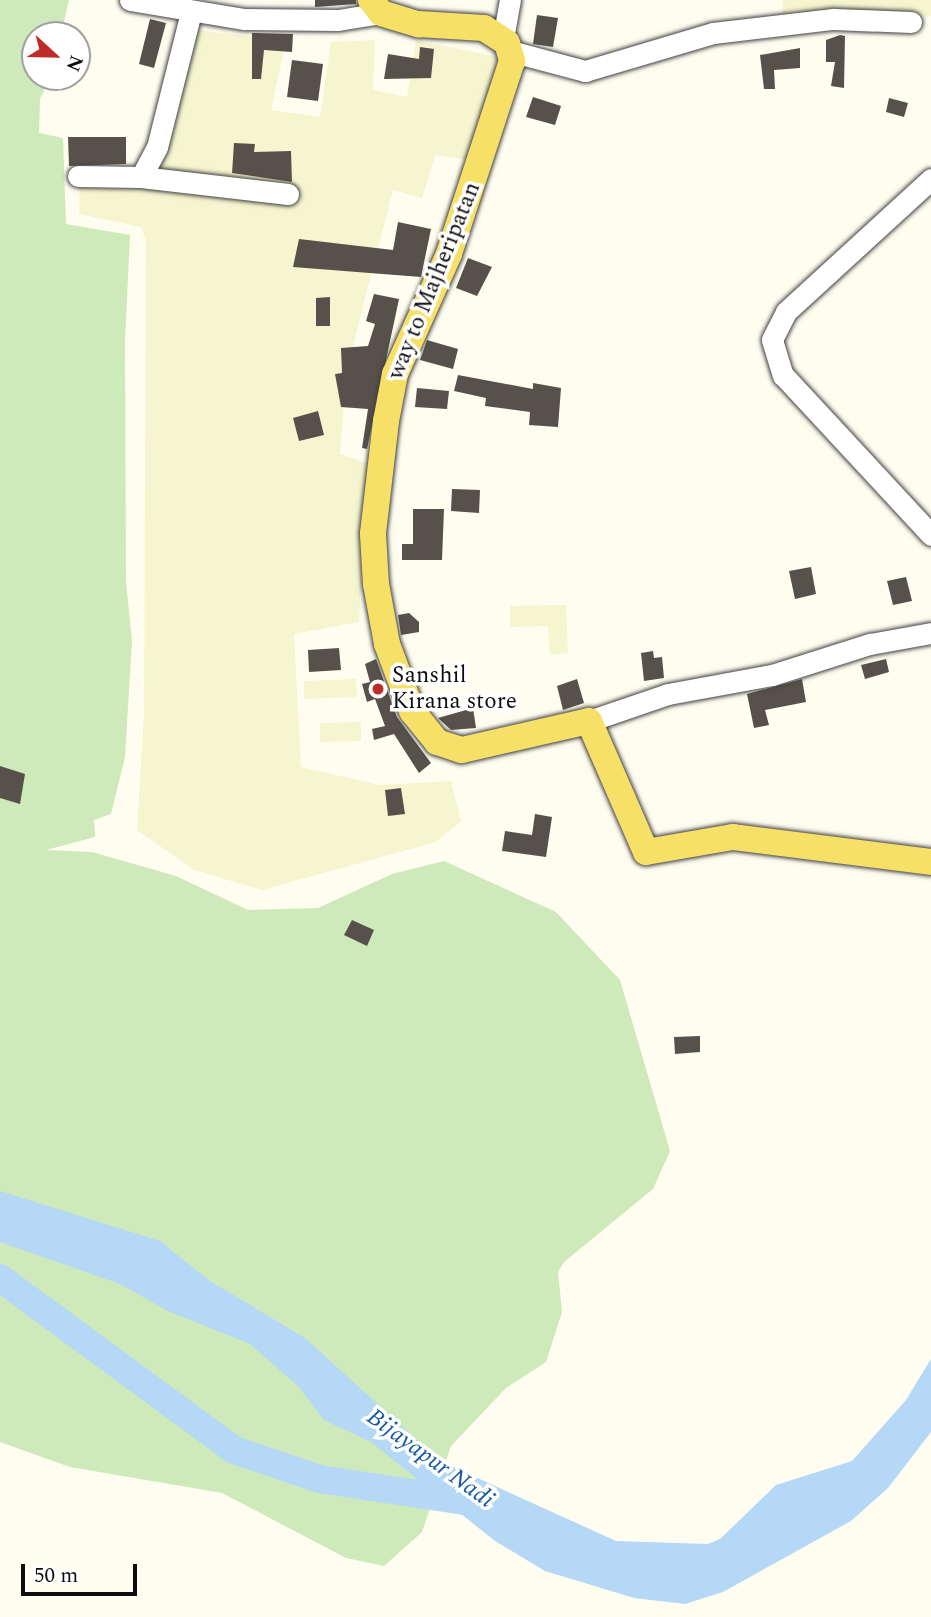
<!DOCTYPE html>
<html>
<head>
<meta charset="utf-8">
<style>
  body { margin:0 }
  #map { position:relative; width:931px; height:1617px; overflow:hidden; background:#fffdf0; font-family:Spectral,serif }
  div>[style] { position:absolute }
  .farmland>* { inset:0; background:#f5f5d0 }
  .green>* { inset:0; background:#cee9ba }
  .water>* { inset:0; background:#b5d8f6 }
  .river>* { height:28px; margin:-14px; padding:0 14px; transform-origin:14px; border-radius:14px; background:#b5d8f6 }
  .building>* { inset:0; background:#57514b }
  .roads { filter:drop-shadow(0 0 2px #414141) drop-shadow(0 0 2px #414141) }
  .minor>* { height:21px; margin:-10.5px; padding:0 10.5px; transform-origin:10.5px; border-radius:10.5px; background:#fff }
  .major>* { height:26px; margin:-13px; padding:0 13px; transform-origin:13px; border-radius:13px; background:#f7e068 }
  .dots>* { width:19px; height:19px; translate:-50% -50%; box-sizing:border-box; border:4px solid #fff; border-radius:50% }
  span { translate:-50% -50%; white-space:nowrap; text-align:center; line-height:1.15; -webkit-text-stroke:7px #fff; paint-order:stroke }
  .street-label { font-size:23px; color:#0e0e0e }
  .poi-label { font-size:23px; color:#0e0e0e }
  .left { translate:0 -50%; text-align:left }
  .water-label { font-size:24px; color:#1859a0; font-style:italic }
  .north { position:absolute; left:21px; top:21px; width:70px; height:70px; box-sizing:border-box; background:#fff; border:2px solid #9f9f9f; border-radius:50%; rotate:112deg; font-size:19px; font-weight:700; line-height:28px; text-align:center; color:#0e0e0e }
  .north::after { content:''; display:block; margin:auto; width:24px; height:32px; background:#be2c27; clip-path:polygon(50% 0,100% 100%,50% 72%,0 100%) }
  .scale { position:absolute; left:21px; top:1564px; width:116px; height:32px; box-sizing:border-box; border:4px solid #0e0e0e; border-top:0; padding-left:9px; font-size:21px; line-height:24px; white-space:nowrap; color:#0e0e0e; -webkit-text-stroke:5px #fff; paint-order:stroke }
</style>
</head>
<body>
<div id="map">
  <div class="farmland">
    <div style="clip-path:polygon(783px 0,931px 0,931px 16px,782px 16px)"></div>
    <div style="clip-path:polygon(197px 30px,286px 41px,271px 110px,320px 117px,331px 42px,375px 40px,373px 90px,407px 97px,416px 40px,498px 57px,467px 160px,435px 155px,422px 198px,393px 190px,347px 369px,340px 454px,367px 463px,359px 622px,294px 634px,301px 767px,380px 785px,451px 781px,461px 821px,436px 842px,262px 890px,194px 870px,137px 830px,144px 715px,146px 241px,141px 227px,79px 214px,80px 179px,158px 172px)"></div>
    <div style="clip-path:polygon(566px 605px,568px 653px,550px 655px,548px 626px,510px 627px,510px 606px)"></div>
    <div style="clip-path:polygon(356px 679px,357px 697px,304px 699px,304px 681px)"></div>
    <div style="clip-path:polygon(361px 722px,361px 741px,320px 742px,320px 723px)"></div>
  </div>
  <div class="green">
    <div style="clip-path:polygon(0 0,69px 0,61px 35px,35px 35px,35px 77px,50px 77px,40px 99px,39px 133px,63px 138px,66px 224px,130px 235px,125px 341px,126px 582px,132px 640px,125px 757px,111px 814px,94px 820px,95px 837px,46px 850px,92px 852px,176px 876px,248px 910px,318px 908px,392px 874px,444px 861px,556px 912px,620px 980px,670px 1151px,653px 1189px,564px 1262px,558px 1272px,562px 1312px,546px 1362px,506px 1388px,451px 1446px,422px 1532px,384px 1566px,346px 1558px,222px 1493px,70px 1467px,0 1442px)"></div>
  </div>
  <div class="water">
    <div style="clip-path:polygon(0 1191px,160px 1241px,210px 1281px,305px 1338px,440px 1461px,616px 1541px,708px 1544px,720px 1539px,776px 1485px,852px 1461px,906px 1400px,931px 1359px,931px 1432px,888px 1488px,851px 1521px,723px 1592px,685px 1604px,634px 1598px,545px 1571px,495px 1541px,371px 1442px,324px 1420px,298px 1386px,250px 1344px,168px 1311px,120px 1284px,0 1242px)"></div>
  </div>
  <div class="river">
    <div style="left:0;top:1278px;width:290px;rotate:36.3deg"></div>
    <div style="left:234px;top:1450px;width:90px;rotate:18.8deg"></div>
    <div style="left:319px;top:1479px;width:160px;rotate:8.6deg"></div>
  </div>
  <div class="building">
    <div style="clip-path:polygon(315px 0,356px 0,356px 4px,315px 7px)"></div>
    <div style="clip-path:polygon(537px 15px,558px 18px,553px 47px,533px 44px)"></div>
    <div style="clip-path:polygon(150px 19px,166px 23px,154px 68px,139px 64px)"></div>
    <div style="clip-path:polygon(252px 33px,293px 34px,292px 52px,264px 50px,261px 79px,252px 79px)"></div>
    <div style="clip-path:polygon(840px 35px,845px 36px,844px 88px,831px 86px,835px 62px,826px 62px,826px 40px)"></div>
    <div style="clip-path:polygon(420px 47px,434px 49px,431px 78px,384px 79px,388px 54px,419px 59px)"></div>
    <div style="clip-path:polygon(800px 48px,800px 68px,774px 70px,775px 89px,764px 89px,760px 55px)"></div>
    <div style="clip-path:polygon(292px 60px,323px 64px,318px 101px,287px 97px)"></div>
    <div style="clip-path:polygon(533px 97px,561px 106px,555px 125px,526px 117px)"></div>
    <div style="clip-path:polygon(889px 98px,908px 103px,904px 117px,886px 112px)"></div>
    <div style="clip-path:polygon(68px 137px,126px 137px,126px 164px,69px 166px)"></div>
    <div style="clip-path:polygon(234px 143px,255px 144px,254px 152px,291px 151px,292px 182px,232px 173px)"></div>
    <div style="clip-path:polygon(398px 222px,431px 229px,421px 277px,293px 267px,299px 239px,393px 250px)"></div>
    <div style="clip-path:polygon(468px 258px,492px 267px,477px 296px,456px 288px)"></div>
    <div style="clip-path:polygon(374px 294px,399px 299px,367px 449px,362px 448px,368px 409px,341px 407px,335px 374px,342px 373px,341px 348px,368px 346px,375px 324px,366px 321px)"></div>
    <div style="clip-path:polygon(330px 297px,330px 326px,316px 326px,316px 298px)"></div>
    <div style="clip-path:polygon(427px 340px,458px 349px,453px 369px,420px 360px)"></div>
    <div style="clip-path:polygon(458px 375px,533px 389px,533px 383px,561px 388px,558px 427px,529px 425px,530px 412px,485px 406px,486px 398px,454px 391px)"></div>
    <div style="clip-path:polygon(417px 388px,449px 391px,447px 409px,415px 407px)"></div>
    <div style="clip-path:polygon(318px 411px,324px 435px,299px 441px,293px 418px)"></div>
    <div style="clip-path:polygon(452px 489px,480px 490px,479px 513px,451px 511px)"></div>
    <div style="clip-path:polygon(413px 509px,444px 509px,442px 560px,402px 560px,402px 544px,413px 544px)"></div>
    <div style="clip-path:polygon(811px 567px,816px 594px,795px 599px,789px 571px)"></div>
    <div style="clip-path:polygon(906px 577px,912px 601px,893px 605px,887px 581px)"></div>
    <div style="clip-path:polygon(409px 613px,419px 622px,419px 632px,401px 635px,398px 615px)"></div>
    <div style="clip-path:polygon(339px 648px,341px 670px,309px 672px,308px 650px)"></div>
    <div style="clip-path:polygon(653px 651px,654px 658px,662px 657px,664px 678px,644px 681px,641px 653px)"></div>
    <div style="clip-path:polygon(376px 659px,397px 717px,431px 763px,419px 773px,394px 734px,374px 740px,372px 729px,385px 726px,375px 699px,367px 702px,362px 684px,370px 682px,365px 664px)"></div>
    <div style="clip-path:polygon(886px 659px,889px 672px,865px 679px,861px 665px)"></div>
    <div style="clip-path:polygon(577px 679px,584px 703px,563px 710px,557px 686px)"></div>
    <div style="clip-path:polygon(802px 679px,806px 702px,765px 710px,769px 725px,754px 728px,747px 694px)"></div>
    <div style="clip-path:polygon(473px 708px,476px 728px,451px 730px,438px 718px)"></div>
    <div style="clip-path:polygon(0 766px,25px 774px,20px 804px,0 798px)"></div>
    <div style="clip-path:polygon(401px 788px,405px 814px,388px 816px,385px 790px)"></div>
    <div style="clip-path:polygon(535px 814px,552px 817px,546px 857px,502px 851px,505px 831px,532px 835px)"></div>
    <div style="clip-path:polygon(352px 920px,374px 930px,367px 946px,344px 935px)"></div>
    <div style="clip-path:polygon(700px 1036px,700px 1052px,675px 1054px,674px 1037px)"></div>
  </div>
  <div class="roads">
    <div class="minor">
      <div style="left:130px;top:0;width:116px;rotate:9.5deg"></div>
      <div style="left:244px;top:19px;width:94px;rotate:0.6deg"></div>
      <div style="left:338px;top:20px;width:44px;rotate:-9.2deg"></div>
      <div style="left:191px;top:12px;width:139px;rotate:104.1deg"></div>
      <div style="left:157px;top:147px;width:34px;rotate:118deg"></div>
      <div style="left:141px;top:177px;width:148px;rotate:6.6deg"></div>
      <div style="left:503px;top:39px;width:40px;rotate:-80deg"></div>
      <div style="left:510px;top:51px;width:78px;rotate:14.9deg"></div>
      <div style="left:585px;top:71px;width:134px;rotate:-16.5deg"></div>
      <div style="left:713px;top:33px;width:121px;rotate:-6.7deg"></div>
      <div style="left:833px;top:19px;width:78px;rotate:2.2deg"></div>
      <div style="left:78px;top:176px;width:63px;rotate:0.9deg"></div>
      <div style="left:931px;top:179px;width:197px;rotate:137.5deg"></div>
      <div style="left:786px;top:312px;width:31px;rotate:117deg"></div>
      <div style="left:772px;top:340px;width:37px;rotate:73deg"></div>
      <div style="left:783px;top:375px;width:218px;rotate:47.2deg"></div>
      <div style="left:589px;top:721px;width:83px;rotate:-18.9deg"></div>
      <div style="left:668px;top:694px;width:106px;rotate:-10.4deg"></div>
      <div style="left:772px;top:675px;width:103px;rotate:-17.6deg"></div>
      <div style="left:870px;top:644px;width:62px;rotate:-10.2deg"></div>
    </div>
    <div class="major">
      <div style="left:371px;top:0;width:16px;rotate:52deg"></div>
      <div style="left:381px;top:13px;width:39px;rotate:17deg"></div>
      <div style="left:418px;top:24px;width:66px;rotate:3.5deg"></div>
      <div style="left:484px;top:28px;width:27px;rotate:33deg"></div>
      <div style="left:507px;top:43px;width:19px;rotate:74deg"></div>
      <div style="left:512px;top:61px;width:203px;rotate:108.1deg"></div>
      <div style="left:449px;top:254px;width:132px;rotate:114.2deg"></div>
      <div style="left:395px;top:374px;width:48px;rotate:100.8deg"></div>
      <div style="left:386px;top:421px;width:114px;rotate:96.6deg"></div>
      <div style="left:373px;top:534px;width:50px;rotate:86.6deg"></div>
      <div style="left:376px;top:584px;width:61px;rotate:79.6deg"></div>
      <div style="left:387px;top:644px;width:72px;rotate:69.5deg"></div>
      <div style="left:412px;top:711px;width:40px;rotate:51deg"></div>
      <div style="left:437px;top:742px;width:26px;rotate:18deg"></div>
      <div style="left:462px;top:750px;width:130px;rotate:-12.9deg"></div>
      <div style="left:589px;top:721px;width:143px;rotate:66.5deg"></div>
      <div style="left:646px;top:852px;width:88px;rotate:-9.8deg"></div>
      <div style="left:733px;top:837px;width:200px;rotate:7.2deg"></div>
    </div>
  </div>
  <div class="dots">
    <div style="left:378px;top:689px;background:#be2c27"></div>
  </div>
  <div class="street-label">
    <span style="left:435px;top:281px;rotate:-68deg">way to Majheripatan</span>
  </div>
  <div class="poi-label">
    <span class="left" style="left:392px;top:689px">Sanshil<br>Kirana store</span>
  </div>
  <div class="water-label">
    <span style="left:430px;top:1459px;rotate:36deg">Bijayapur Nadi</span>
  </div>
  <div class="north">N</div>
  <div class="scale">50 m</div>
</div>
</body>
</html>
